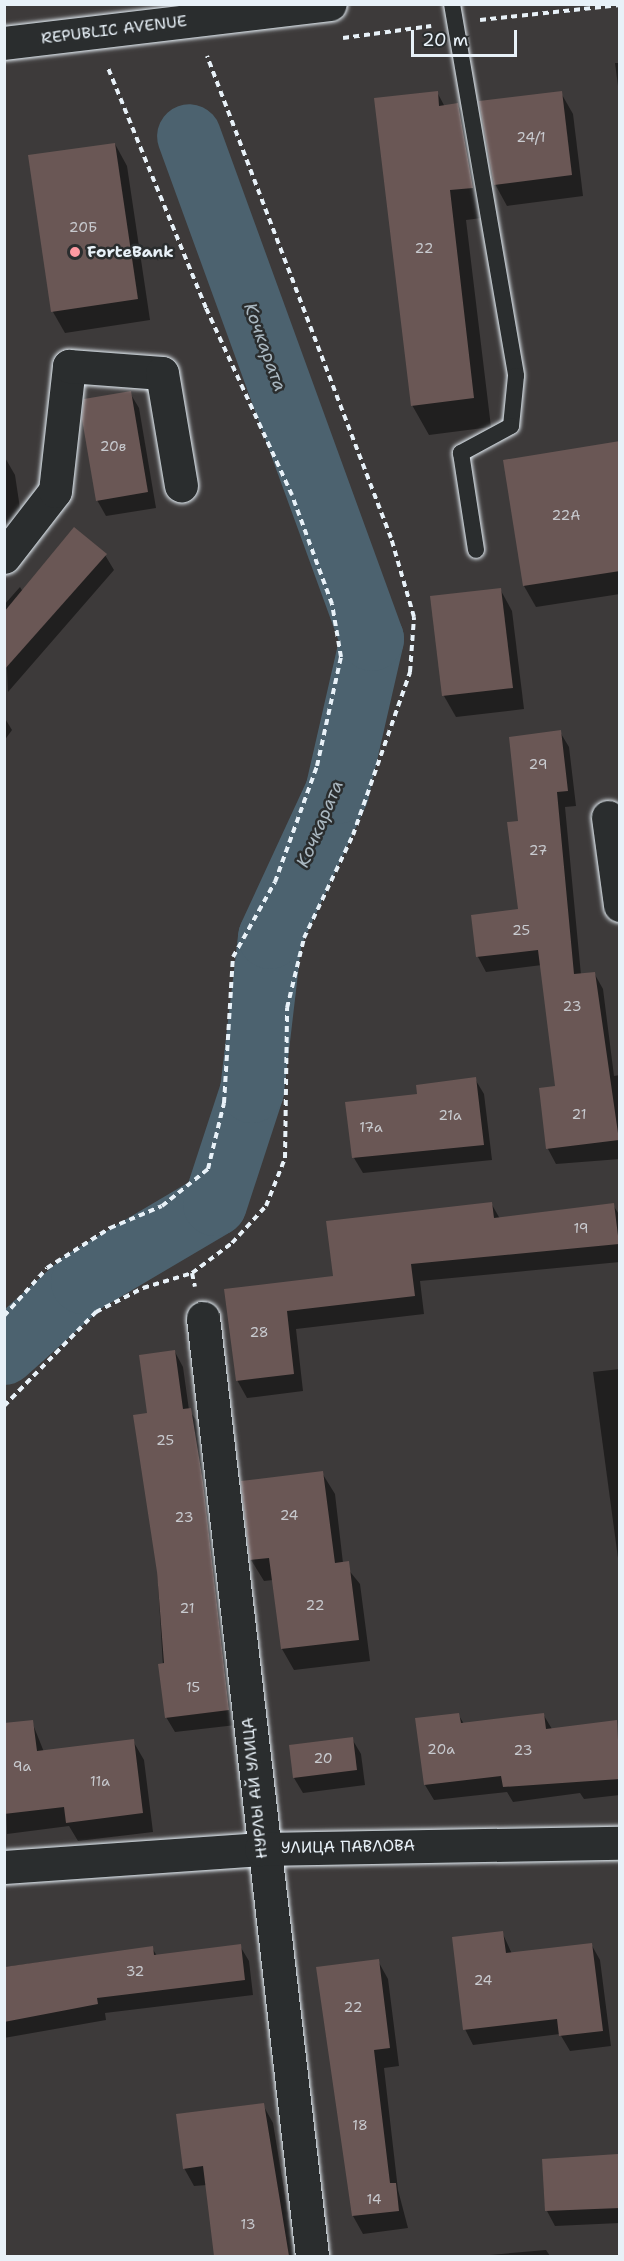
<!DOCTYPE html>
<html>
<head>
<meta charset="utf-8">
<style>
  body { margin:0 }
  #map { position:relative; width:624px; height:2261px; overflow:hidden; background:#3d3a3a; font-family:"Shantell Sans",sans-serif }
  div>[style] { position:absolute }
  .shadow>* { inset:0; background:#0007 }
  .river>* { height:64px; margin:-32px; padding:0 32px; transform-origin:32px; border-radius:32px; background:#4c626f }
  .building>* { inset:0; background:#6a5755 }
  .path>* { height:4px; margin-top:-2px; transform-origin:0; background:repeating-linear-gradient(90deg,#e8f1f8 0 6px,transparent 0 10.5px) }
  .roads { filter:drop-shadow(0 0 2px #e8f1f8) drop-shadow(0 0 2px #e8f1f8) }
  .lane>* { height:16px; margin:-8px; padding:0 8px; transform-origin:8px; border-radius:8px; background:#2a2d2e }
  .street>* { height:33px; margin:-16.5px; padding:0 16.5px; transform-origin:16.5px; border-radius:16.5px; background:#2a2d2e }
  .primary>* { height:33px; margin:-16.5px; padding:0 16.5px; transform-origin:16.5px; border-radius:16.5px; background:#2a2d2e }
  .dots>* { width:16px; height:16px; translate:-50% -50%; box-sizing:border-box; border:3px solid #2a2d2e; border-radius:50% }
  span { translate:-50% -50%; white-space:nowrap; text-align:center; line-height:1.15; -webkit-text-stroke:5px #2a2d2e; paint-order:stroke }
  .number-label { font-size:14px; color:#c8cacf }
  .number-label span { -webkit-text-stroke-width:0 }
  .street-label { font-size:16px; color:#e8f1f8 }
  .poi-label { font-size:16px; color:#e8f1f8; font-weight:700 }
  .left { translate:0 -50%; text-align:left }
  .water-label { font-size:18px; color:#aab8c1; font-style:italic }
  .frame { position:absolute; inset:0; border:6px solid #e8f1f8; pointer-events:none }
  .scale { position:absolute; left:411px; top:30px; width:106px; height:27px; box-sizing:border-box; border:3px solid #e8f1f8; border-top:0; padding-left:8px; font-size:18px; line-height:21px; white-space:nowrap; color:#e8f1f8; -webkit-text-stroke:4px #2a2d2e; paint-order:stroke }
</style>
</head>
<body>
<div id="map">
  <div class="shadow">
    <div style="clip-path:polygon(615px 63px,620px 63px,620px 101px)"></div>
    <div style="clip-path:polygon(437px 92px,445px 107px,458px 105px,475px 135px,489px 217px,466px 220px,491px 427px,429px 435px,412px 405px)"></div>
    <div style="clip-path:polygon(561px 93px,573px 114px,583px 196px,507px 206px,495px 184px)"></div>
    <div style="clip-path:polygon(115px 144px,127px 166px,150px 320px,65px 333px,53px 312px)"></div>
    <div style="clip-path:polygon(130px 393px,139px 408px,156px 508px,106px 516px,97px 500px)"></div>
    <div style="clip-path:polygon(620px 448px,620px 594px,536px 607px,524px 586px)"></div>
    <div style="clip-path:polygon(4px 456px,15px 475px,24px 535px,4px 538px)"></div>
    <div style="clip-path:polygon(105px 555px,114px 570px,8px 692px,4px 605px,20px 587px,23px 592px)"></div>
    <div style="clip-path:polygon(500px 589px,512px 611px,524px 709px,456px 717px,444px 696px,432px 598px)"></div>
    <div style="clip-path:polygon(4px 717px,12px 730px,4px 741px)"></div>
    <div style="clip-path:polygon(560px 732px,569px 747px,576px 806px,565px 807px,581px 975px,594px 973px,603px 989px,614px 1076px,620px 1075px,620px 1159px,556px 1164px,548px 1149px,540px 1089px,557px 1087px,542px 965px,486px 972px,478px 957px,473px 916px,520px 910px,520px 822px)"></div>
    <div style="clip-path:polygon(475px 1079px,484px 1094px,492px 1160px,363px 1173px,354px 1158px,418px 1095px)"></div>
    <div style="clip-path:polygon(491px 1203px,500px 1219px,613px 1205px,620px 1216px,620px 1262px,420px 1281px,424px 1314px,296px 1329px,303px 1391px,247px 1398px,237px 1380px,226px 1291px,335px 1277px)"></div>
    <div style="clip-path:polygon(175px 1352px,183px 1367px,189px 1410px,199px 1424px,236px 1725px,175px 1732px,166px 1717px,148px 1415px)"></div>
    <div style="clip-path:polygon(620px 1369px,620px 1573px,593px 1372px)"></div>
    <div style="clip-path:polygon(322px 1473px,335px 1494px,343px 1563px,360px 1584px,370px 1661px,294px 1670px,282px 1649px,273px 1580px,264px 1581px,251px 1560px)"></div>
    <div style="clip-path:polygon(458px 1714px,464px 1724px,543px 1714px,552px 1729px,616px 1722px,620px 1795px,584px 1799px,580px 1793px,513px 1802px,507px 1792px,434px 1800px,425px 1785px,417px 1720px)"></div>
    <div style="clip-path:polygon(32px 1722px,44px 1752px,133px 1741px,144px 1760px,153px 1832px,78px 1841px,69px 1826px,7px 1834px,4px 1725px)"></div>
    <div style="clip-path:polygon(352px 1739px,361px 1754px,365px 1785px,303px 1793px,294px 1778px)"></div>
    <div style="clip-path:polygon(502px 1932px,512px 1954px,591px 1944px,600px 1960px,611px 2046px,570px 2051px,560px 2034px,473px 2045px,465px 2029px)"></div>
    <div style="clip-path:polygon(240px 1946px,249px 1961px,253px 1995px,105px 2013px,106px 2020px,4px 2038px,4px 1967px,152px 1948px,157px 1956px)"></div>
    <div style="clip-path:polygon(378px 1961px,388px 1979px,399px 2066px,384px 2068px,398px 2190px,408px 2228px,363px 2234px,353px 2216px)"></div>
    <div style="clip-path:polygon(263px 2105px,273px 2123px,295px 2256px,216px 2256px,207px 2185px,194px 2186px,184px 2168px)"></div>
    <div style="clip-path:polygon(617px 2156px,620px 2223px,555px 2226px,547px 2211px)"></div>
    <div style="clip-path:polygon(546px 2250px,550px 2256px,478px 2256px)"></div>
  </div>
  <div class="river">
    <div style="left:4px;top:1353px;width:106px;rotate:-41.9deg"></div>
    <div style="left:83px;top:1282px;width:153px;rotate:-30.6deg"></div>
    <div style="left:215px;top:1204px;width:119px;rotate:-71.9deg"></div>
    <div style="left:252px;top:1091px;width:155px;rotate:-83.3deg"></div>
    <div style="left:270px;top:937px;width:160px;rotate:-65.2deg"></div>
    <div style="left:337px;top:792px;width:157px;rotate:-77.1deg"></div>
    <div style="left:372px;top:639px;width:535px;rotate:-109.99deg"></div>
  </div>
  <div class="building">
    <div style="clip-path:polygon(438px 91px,439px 106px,458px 103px,473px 188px,450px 190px,474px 398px,411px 406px,374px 98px)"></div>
    <div style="clip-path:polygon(562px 91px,572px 175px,494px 185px,479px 101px)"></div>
    <div style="clip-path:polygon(115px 143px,138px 299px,51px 312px,28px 155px)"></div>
    <div style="clip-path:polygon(131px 391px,148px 492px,96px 501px,82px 419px,84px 399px)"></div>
    <div style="clip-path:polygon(620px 441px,620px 571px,523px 586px,503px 460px)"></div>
    <div style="clip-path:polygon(74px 527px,107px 554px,4px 670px,4px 612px)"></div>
    <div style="clip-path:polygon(501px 588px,513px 688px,442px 696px,430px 596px)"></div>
    <div style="clip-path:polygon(561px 730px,568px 791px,557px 792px,574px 974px,595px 972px,619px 1140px,546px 1149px,539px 1088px,555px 1086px,538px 950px,476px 957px,471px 915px,518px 909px,507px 822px,518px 821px,509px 737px)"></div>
    <div style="clip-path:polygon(476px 1077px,484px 1145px,352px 1158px,345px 1102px,417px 1094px,416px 1085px)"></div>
    <div style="clip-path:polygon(492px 1202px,494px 1218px,614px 1203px,619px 1244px,411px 1264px,415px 1296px,287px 1311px,294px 1374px,236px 1381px,224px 1289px,333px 1276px,326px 1221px)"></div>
    <div style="clip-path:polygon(175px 1350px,183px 1409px,191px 1408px,203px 1482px,229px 1710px,165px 1718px,158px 1664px,164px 1663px,157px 1572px,133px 1415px,147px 1413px,139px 1355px)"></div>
    <div style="clip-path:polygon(323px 1471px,335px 1563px,349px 1561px,359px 1640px,281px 1649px,269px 1558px,250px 1560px,241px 1481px)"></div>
    <div style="clip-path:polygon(459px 1713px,461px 1723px,544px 1713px,546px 1729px,617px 1720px,620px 1779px,503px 1787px,501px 1776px,424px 1785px,415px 1718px)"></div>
    <div style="clip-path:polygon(33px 1720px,37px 1751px,134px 1739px,143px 1813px,66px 1823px,64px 1807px,4px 1814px,4px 1723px)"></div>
    <div style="clip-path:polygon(353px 1737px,357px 1770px,293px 1778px,289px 1745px)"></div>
    <div style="clip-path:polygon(503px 1931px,506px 1953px,592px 1943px,603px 2031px,559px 2036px,557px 2019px,463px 2030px,452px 1937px)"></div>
    <div style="clip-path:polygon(241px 1944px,245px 1980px,97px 1998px,98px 2004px,4px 2022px,4px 1967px,153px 1946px,154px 1955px)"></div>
    <div style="clip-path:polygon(379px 1959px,390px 2048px,374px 2050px,390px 2183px,396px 2183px,399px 2211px,352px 2216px,316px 1967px)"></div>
    <div style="clip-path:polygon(264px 2103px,289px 2256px,214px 2256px,203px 2166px,183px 2169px,176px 2114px)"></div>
    <div style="clip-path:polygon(618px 2154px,620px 2208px,545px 2211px,542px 2159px)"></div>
  </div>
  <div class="path">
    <div style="left:480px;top:20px;width:141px;rotate:-6.1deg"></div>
    <div style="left:343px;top:38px;width:89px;rotate:-7.8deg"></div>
    <div style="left:192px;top:1273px;width:14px;rotate:78deg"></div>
    <div style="left:4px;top:1316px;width:64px;rotate:-48.1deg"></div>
    <div style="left:47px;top:1268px;width:75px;rotate:-32.4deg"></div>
    <div style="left:110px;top:1228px;width:56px;rotate:-22.9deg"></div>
    <div style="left:162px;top:1206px;width:59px;rotate:-38.8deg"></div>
    <div style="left:208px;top:1169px;width:68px;rotate:-76.4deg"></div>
    <div style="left:224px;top:1103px;width:146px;rotate:-86.5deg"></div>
    <div style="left:233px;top:957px;width:86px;rotate:-60.8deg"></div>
    <div style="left:275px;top:882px;width:123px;rotate:-70.1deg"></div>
    <div style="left:317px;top:766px;width:112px;rotate:-77.6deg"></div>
    <div style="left:341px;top:657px;width:54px;rotate:-99.6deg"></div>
    <div style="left:332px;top:604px;width:116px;rotate:-110.2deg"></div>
    <div style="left:292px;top:495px;width:206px;rotate:-114.7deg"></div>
    <div style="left:206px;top:308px;width:259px;rotate:-112.2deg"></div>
    <div style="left:4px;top:1406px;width:132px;rotate:-45.6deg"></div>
    <div style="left:96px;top:1312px;width:53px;rotate:-27.1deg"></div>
    <div style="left:143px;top:1288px;width:51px;rotate:-17deg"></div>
    <div style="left:192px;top:1273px;width:50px;rotate:-36.9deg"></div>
    <div style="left:232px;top:1243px;width:50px;rotate:-47.4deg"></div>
    <div style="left:266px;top:1206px;width:52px;rotate:-68.4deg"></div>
    <div style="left:285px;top:1158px;width:150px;rotate:-89.2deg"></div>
    <div style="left:287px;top:1008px;width:72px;rotate:-76.3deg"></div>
    <div style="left:304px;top:938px;width:114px;rotate:-64.6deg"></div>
    <div style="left:353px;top:835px;width:173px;rotate:-70.7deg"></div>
    <div style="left:410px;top:672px;width:55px;rotate:-85.8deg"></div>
    <div style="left:414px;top:617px;width:82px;rotate:-106.2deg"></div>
    <div style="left:391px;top:538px;width:516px;rotate:-110.89deg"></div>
  </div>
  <div class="roads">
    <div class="lane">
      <div style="left:452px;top:4px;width:377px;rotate:80.2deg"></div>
      <div style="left:516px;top:376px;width:50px;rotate:95.7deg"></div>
      <div style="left:511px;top:426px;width:57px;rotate:151.6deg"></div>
      <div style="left:461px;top:453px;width:98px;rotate:81.2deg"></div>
    </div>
    <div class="street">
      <div style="left:4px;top:557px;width:83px;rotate:-52.3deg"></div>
      <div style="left:55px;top:491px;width:126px;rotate:-83.6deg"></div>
      <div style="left:69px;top:366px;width:93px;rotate:4.3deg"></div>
      <div style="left:162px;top:373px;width:114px;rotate:80.4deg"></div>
      <div style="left:608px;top:817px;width:89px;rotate:82.2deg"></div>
      <div style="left:203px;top:1318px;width:944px;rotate:83.37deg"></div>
      <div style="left:4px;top:1867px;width:258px;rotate:-4deg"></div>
      <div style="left:261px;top:1849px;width:359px;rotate:-1deg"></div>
    </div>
    <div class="primary">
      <div style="left:4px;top:43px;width:328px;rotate:-6.8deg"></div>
    </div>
  </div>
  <div class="dots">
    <div style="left:75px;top:252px;background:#ff9aa2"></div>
  </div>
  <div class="number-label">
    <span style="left:531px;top:137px">24/1</span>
    <span style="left:83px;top:227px">20Б</span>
    <span style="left:424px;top:248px">22</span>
    <span style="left:113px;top:446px">20в</span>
    <span style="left:566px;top:515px">22А</span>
    <span style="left:538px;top:764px">29</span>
    <span style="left:538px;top:850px">27</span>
    <span style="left:521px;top:930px">25</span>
    <span style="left:572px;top:1006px">23</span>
    <span style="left:579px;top:1114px">21</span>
    <span style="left:450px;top:1115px">21а</span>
    <span style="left:371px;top:1127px">17а</span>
    <span style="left:581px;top:1228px">19</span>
    <span style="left:259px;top:1332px">28</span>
    <span style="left:165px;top:1440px">25</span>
    <span style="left:289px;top:1515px">24</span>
    <span style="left:184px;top:1517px">23</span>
    <span style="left:315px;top:1605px">22</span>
    <span style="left:187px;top:1608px">21</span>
    <span style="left:193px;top:1687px">15</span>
    <span style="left:441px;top:1749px">20а</span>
    <span style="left:523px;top:1750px">23</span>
    <span style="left:323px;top:1758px">20</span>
    <span style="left:22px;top:1766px">9а</span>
    <span style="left:100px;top:1781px">11а</span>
    <span style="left:135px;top:1971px">32</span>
    <span style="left:483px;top:1980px">24</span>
    <span style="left:353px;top:2007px">22</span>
    <span style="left:360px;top:2125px">18</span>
    <span style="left:374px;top:2199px">14</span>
    <span style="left:248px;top:2224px">13</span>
  </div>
  <div class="street-label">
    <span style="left:114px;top:30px;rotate:-7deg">REPUBLIC AVENUE</span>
    <span style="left:255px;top:1788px;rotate:-96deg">НУРЛЫ АЙ УЛИЦА</span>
    <span style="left:348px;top:1847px;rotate:-1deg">УЛИЦА ПАВЛОВА</span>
  </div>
  <div class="poi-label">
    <span class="left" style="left:87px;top:252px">ForteBank</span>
  </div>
  <div class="water-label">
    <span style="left:265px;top:347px;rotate:70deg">Кочкарата</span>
    <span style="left:320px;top:824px;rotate:-67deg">Кочкарата</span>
  </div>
  <div class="frame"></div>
  <div class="scale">20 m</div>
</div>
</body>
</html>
